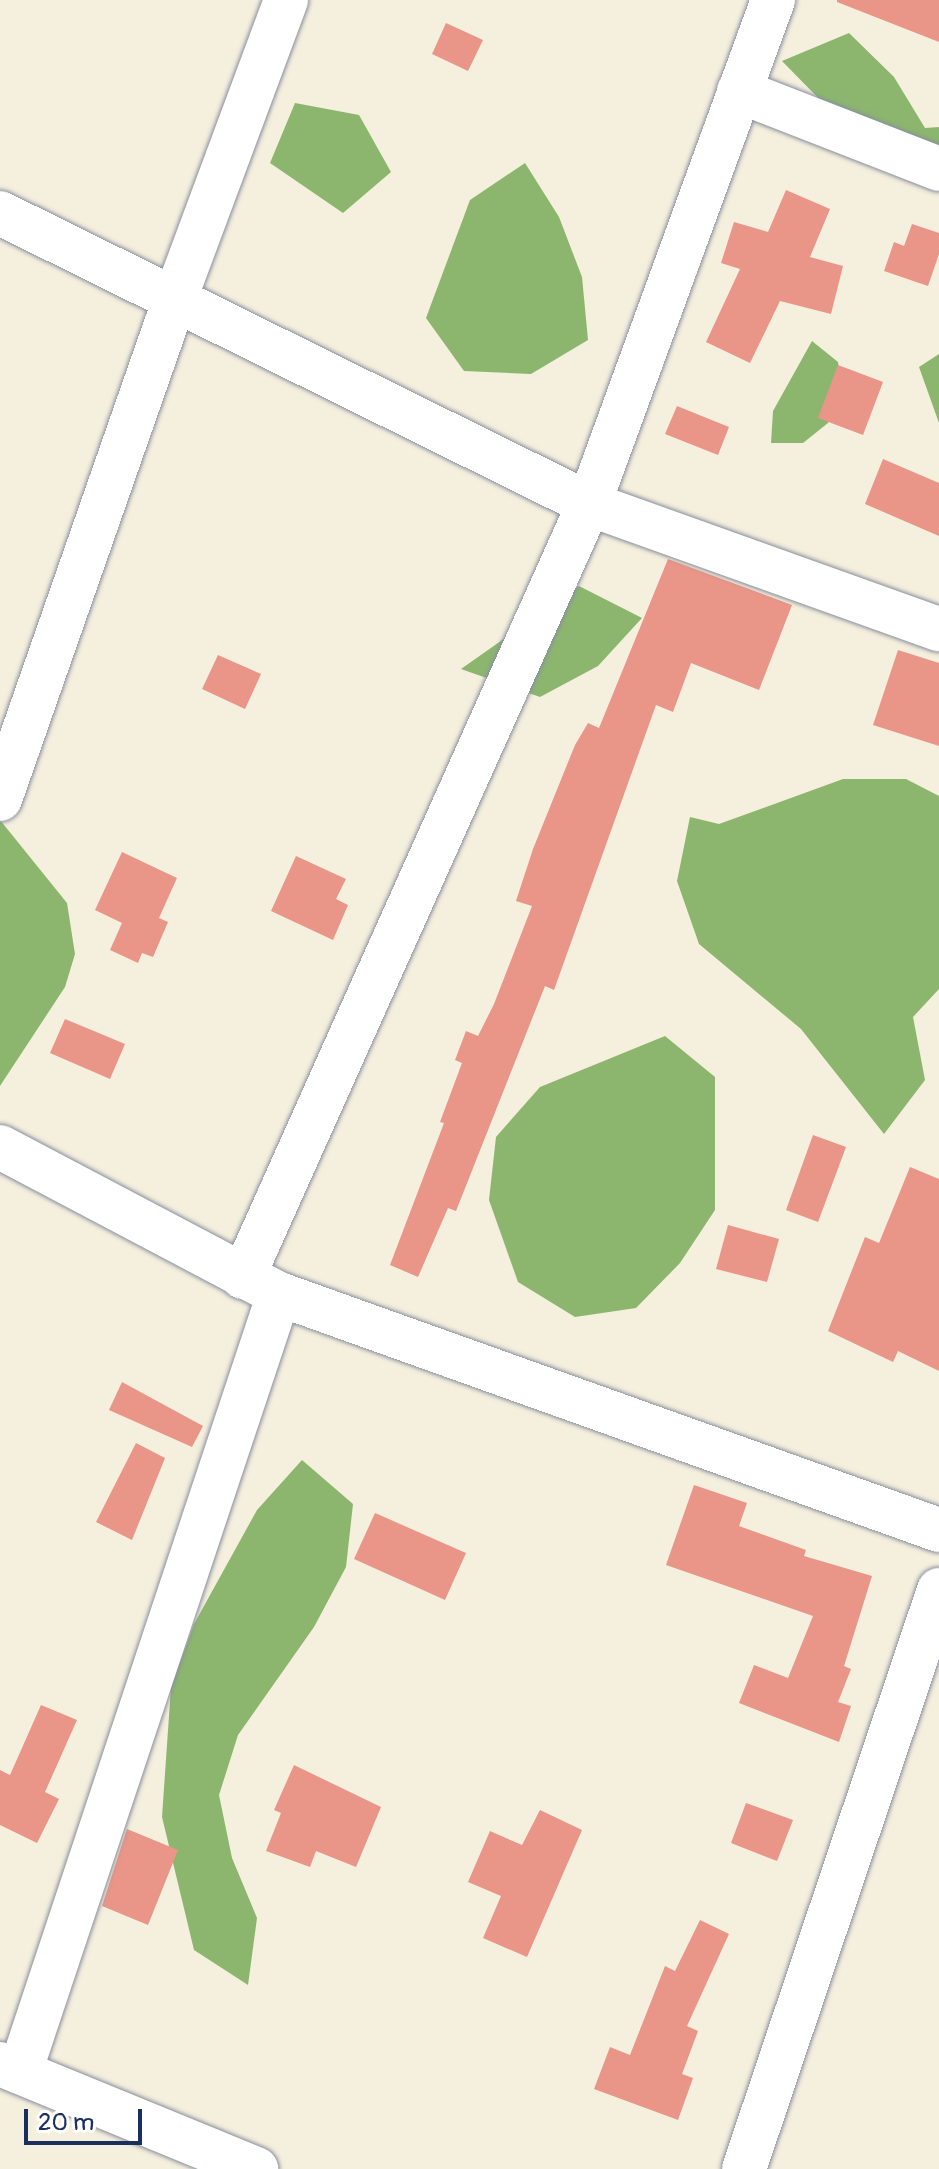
<!DOCTYPE html>
<html>
<head>
<meta charset="utf-8">
<style>
  body { margin:0 }
  #map { position:relative; width:939px; height:2169px; overflow:hidden; background:#f5efdd; font-family:Pangolin,sans-serif }
  div>[style] { position:absolute }
  .forest>* { inset:0; background:#8cb66e }
  .building>* { inset:0; background:#e99588 }
  .roads { filter:drop-shadow(0 0 2px #888f9e) drop-shadow(0 0 2px #888f9e) }
  .minor>* { height:44px; margin:-22px; padding:0 22px; transform-origin:22px; border-radius:22px; background:#fff }
  span { translate:-50% -50%; white-space:nowrap; text-align:center; line-height:1.15; -webkit-text-stroke:6px #fff; paint-order:stroke }
  .scale { position:absolute; left:24px; top:2109px; width:118px; height:36px; box-sizing:border-box; border:4px solid #1b2f5e; border-top:0; padding-left:10px; font-size:24px; line-height:28px; white-space:nowrap; color:#1b2f5e; -webkit-text-stroke:6px #fff; paint-order:stroke }
</style>
</head>
<body>
<div id="map">
  <div class="forest">
    <div style="clip-path:polygon(849px 33px,894px 77px,925px 128px,939px 127px,939px 191px,878px 159px,782px 61px)"></div>
    <div style="clip-path:polygon(295px 103px,359px 115px,391px 172px,343px 213px,270px 163px)"></div>
    <div style="clip-path:polygon(525px 163px,559px 217px,582px 277px,588px 340px,531px 374px,464px 371px,426px 318px,470px 200px)"></div>
    <div style="clip-path:polygon(812px 341px,838px 362px,843px 393px,828px 423px,803px 443px,771px 443px,773px 411px)"></div>
    <div style="clip-path:polygon(939px 354px,939px 423px,919px 367px)"></div>
    <div style="clip-path:polygon(579px 586px,642px 618px,598px 666px,540px 697px,461px 669px)"></div>
    <div style="clip-path:polygon(843px 779px,906px 779px,939px 796px,939px 989px,913px 1017px,925px 1080px,884px 1134px,801px 1029px,699px 944px,677px 881px,690px 817px,719px 824px)"></div>
    <div style="clip-path:polygon(0 820px,67px 903px,75px 954px,65px 987px,0 1086px)"></div>
    <div style="clip-path:polygon(665px 1036px,715px 1077px,715px 1210px,680px 1263px,636px 1308px,575px 1317px,518px 1282px,489px 1200px,496px 1137px,540px 1087px)"></div>
    <div style="clip-path:polygon(302px 1460px,353px 1504px,346px 1567px,314px 1627px,238px 1735px,219px 1795px,232px 1858px,257px 1918px,248px 1985px,194px 1950px,162px 1817px,171px 1687px,194px 1624px,257px 1510px)"></div>
  </div>
  <div class="building">
    <div style="clip-path:polygon(837px 0,939px 0,939px 42px,837px 2px)"></div>
    <div style="clip-path:polygon(446px 23px,483px 40px,468px 71px,432px 54px)"></div>
    <div style="clip-path:polygon(786px 190px,830px 209px,810px 257px,843px 266px,831px 314px,780px 301px,750px 363px,706px 342px,740px 269px,721px 263px,734px 222px,768px 232px)"></div>
    <div style="clip-path:polygon(912px 224px,939px 233px,939px 254px,928px 286px,884px 271px,894px 242px,904px 246px)"></div>
    <div style="clip-path:polygon(838px 365px,883px 382px,863px 435px,818px 418px)"></div>
    <div style="clip-path:polygon(677px 406px,729px 427px,718px 455px,665px 434px)"></div>
    <div style="clip-path:polygon(883px 459px,939px 483px,939px 536px,865px 504px)"></div>
    <div style="clip-path:polygon(668px 559px,792px 605px,759px 690px,691px 663px,673px 712px,656px 705px,554px 990px,545px 986px,456px 1211px,448px 1208px,418px 1277px,390px 1265px,444px 1123px,440px 1122px,462px 1063px,455px 1060px,466px 1031px,478px 1036px,494px 1004px,532px 906px,516px 901px,533px 849px,575px 745px,588px 723px,599px 728px)"></div>
    <div style="clip-path:polygon(898px 650px,939px 663px,939px 746px,873px 725px)"></div>
    <div style="clip-path:polygon(218px 655px,261px 674px,245px 709px,202px 689px)"></div>
    <div style="clip-path:polygon(122px 852px,177px 878px,159px 918px,168px 922px,153px 957px,142px 953px,138px 963px,110px 950px,122px 923px,95px 910px)"></div>
    <div style="clip-path:polygon(296px 856px,346px 879px,336px 899px,348px 905px,333px 940px,271px 911px)"></div>
    <div style="clip-path:polygon(65px 1019px,125px 1044px,110px 1079px,50px 1053px)"></div>
    <div style="clip-path:polygon(813px 1135px,846px 1147px,818px 1222px,786px 1210px)"></div>
    <div style="clip-path:polygon(910px 1167px,939px 1179px,939px 1371px,898px 1351px,893px 1362px,828px 1331px,865px 1237px,879px 1243px)"></div>
    <div style="clip-path:polygon(728px 1225px,779px 1239px,767px 1282px,716px 1269px)"></div>
    <div style="clip-path:polygon(122px 1382px,203px 1426px,192px 1447px,109px 1410px)"></div>
    <div style="clip-path:polygon(136px 1443px,165px 1458px,132px 1540px,96px 1522px)"></div>
    <div style="clip-path:polygon(694px 1485px,747px 1503px,739px 1526px,806px 1550px,804px 1556px,872px 1576px,844px 1666px,851px 1669px,838px 1702px,851px 1706px,839px 1742px,739px 1703px,754px 1665px,788px 1678px,813px 1616px,666px 1565px)"></div>
    <div style="clip-path:polygon(375px 1513px,466px 1553px,445px 1600px,354px 1559px)"></div>
    <div style="clip-path:polygon(41px 1705px,77px 1720px,45px 1792px,59px 1799px,37px 1843px,0 1825px,0 1770px,10px 1775px)"></div>
    <div style="clip-path:polygon(294px 1765px,381px 1807px,356px 1867px,316px 1851px,310px 1867px,266px 1851px,281px 1813px,274px 1810px)"></div>
    <div style="clip-path:polygon(746px 1803px,793px 1820px,777px 1861px,731px 1843px)"></div>
    <div style="clip-path:polygon(540px 1810px,582px 1830px,527px 1957px,483px 1938px,501px 1896px,468px 1882px,490px 1831px,522px 1845px)"></div>
    <div style="clip-path:polygon(127px 1829px,178px 1850px,148px 1925px,102px 1906px)"></div>
    <div style="clip-path:polygon(700px 1920px,729px 1934px,687px 2026px,698px 2031px,682px 2074px,693px 2078px,678px 2120px,594px 2089px,610px 2047px,630px 2055px,665px 1966px,675px 1971px)"></div>
  </div>
  <div class="roads">
    <div class="minor">
      <div style="left:739px;top:91px;width:215px;rotate:21.3deg"></div>
      <div style="left:0;top:213px;width:657px;rotate:26.29deg"></div>
      <div style="left:589px;top:504px;width:372px;rotate:19.7deg"></div>
      <div style="left:0;top:799px;width:533px;rotate:-70.72deg"></div>
      <div style="left:176px;top:296px;width:316px;rotate:-69.6deg"></div>
      <div style="left:0;top:1147px;width:315px;rotate:27.8deg"></div>
      <div style="left:279px;top:1294px;width:701px;rotate:19.68deg"></div>
      <div style="left:243px;top:1277px;width:847px;rotate:-65.89deg"></div>
      <div style="left:589px;top:504px;width:537px;rotate:-69.94deg"></div>
      <div style="left:0;top:2064px;width:277px;rotate:22.3deg"></div>
      <div style="left:20px;top:2072px;width:820px;rotate:-71.59deg"></div>
      <div style="left:744px;top:2169px;width:611px;rotate:-71.39deg"></div>
    </div>
  </div>
  <div class="scale">20 m</div>
</div>
</body>
</html>
